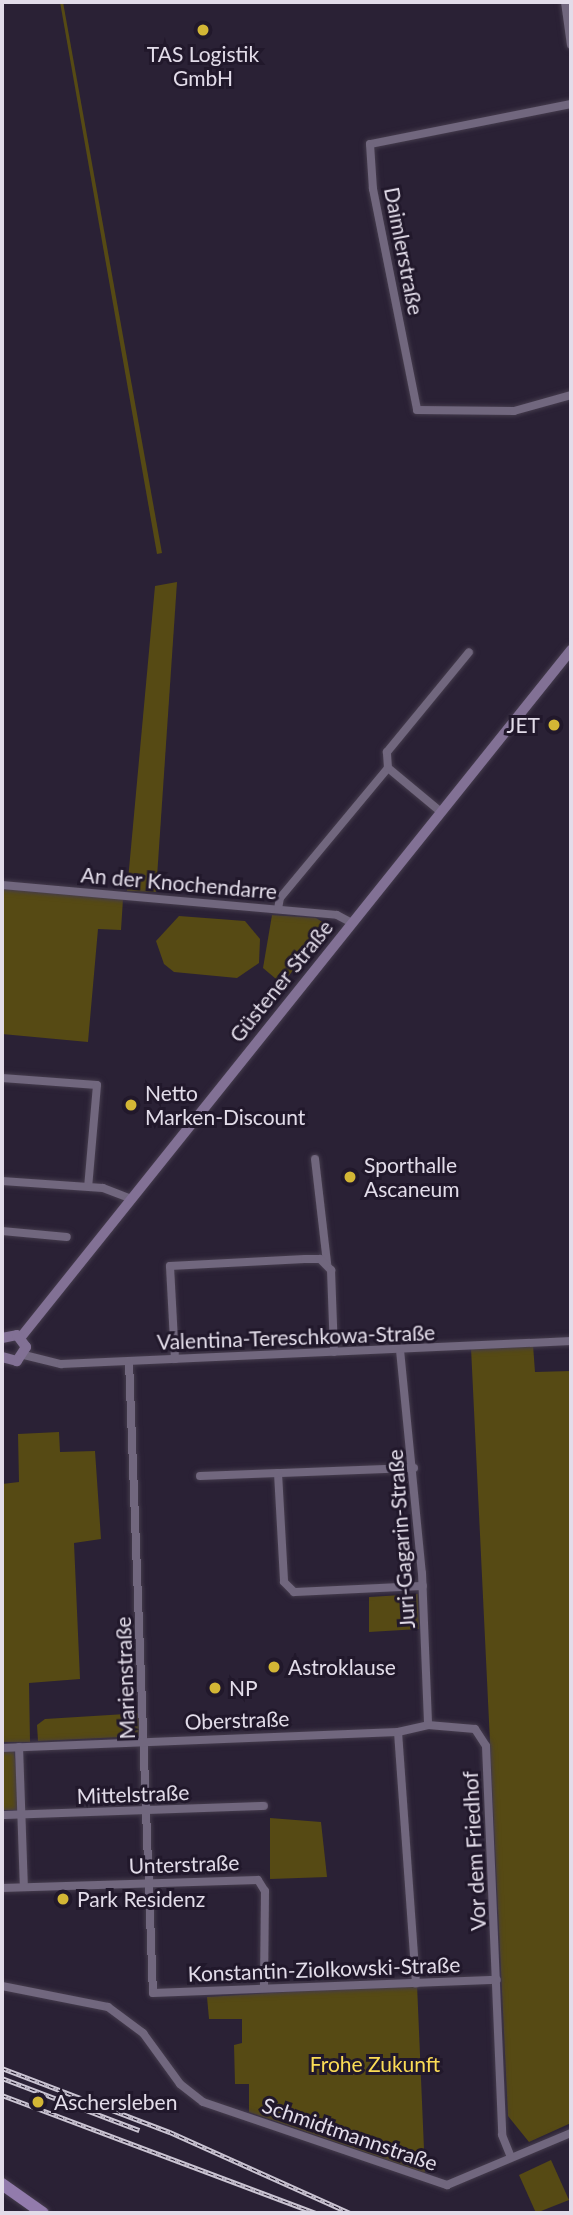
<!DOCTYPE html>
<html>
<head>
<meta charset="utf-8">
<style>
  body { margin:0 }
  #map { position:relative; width:573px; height:2215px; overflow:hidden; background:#2a2135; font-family:Lato,sans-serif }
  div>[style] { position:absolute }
  .green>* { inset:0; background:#564a14 }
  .roads { filter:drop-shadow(0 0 2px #453c4d) drop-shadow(0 0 2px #453c4d) }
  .street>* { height:8px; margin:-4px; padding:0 4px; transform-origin:4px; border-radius:4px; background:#71677e }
  .secondary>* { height:10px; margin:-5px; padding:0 5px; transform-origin:5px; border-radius:5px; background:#827195 }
  .primary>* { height:12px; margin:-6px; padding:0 6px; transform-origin:6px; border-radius:6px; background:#927bac }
  .rail>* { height:4.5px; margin-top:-2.25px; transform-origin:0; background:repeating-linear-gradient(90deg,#21182b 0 5px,#cbc5d3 0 10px); box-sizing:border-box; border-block:2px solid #cbc5d3 }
  .dots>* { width:19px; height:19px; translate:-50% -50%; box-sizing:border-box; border:4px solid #21182b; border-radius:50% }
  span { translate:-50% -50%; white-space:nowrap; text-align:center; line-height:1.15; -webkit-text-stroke:6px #21182b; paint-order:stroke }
  .poi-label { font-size:21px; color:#e2dce9 }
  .right { translate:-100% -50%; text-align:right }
  .left { translate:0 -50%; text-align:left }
  .street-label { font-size:21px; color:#e2dce9 }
  .park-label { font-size:21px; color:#fbdc56 }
  .frame { position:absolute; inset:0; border:4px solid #e2dce9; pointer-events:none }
</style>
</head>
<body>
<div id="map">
  <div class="green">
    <div style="clip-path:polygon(60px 2px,63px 2px,162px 553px,157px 554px)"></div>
    <div style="clip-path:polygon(177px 582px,156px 892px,127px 891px,155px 586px)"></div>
    <div style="clip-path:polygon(2px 888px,123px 899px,121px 930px,98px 929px,88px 1042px,2px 1034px)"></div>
    <div style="clip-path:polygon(272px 915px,316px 918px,329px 926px,282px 984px,263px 968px)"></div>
    <div style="clip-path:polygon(179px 916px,245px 921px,260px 939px,259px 963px,237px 978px,174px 972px,164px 964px,156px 941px)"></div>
    <div style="clip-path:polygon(533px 1345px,535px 1372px,571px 1371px,571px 2123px,529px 2142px,508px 2116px,471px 1348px)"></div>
    <div style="clip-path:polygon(59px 1432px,60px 1452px,95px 1451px,101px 1539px,74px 1543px,80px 1679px,29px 1683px,30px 1742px,2px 1742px,2px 1484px,19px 1482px,18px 1434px)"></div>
    <div style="clip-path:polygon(418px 1594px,419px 1629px,369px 1632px,369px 1597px)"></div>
    <div style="clip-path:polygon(142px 1713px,143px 1736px,38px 1741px,37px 1725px,45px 1719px)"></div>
    <div style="clip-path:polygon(2px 1751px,14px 1751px,20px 1810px,2px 1810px)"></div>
    <div style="clip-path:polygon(270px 1818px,321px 1822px,327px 1877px,270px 1879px)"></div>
    <div style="clip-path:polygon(417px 1984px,425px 2173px,249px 2112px,249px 2084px,235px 2084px,234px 2045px,242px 2043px,242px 2019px,209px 2019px,207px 1997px)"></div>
    <div style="clip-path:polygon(551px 2160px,569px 2200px,536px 2213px,519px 2175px)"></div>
  </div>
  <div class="roads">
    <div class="street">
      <div style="left:565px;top:2px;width:43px;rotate:82.1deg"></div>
      <div style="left:571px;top:104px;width:205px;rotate:168.7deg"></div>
      <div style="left:370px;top:144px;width:45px;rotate:86.2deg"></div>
      <div style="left:373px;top:189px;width:225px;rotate:78.7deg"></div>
      <div style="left:417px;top:410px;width:97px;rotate:0.6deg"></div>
      <div style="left:514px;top:411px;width:59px;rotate:-15.7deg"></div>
      <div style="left:388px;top:768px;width:69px;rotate:39.7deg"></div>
      <div style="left:2px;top:885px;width:336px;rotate:5.1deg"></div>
      <div style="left:337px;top:915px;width:17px;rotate:28deg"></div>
      <div style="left:278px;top:909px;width:11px;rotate:-80deg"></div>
      <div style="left:280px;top:898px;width:169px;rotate:-50.3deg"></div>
      <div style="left:388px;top:768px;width:16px;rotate:-94deg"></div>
      <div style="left:387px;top:752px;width:129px;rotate:-50.6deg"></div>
      <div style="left:2px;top:1078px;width:95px;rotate:4.2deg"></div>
      <div style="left:97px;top:1085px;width:102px;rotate:95deg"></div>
      <div style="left:315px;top:1159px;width:105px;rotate:83.4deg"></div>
      <div style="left:2px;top:1181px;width:101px;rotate:4deg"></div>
      <div style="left:103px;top:1188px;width:31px;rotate:21deg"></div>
      <div style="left:2px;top:1231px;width:65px;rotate:5.3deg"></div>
      <div style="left:400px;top:1350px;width:224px;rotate:84.4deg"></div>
      <div style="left:422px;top:1573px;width:152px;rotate:87.7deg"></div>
      <div style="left:24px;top:1355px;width:38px;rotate:14deg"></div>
      <div style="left:61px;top:1364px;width:511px;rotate:-2.58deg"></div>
      <div style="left:175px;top:1359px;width:93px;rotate:-93.1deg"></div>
      <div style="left:170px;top:1266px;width:135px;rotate:-3deg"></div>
      <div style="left:305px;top:1259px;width:15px"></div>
      <div style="left:320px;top:1259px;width:16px;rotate:45deg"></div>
      <div style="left:331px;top:1270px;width:82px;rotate:87.9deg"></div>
      <div style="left:129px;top:1361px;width:632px;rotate:87.83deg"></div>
      <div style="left:153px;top:1993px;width:344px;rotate:-2.2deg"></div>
      <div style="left:414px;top:1468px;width:136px;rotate:177.9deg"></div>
      <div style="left:278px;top:1473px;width:109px;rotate:86.8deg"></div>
      <div style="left:284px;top:1582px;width:14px;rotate:45deg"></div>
      <div style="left:294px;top:1592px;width:129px;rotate:-2.7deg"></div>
      <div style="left:200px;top:1476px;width:78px;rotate:-2.2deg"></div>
      <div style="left:398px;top:1732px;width:252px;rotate:85.9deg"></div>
      <div style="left:19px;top:1747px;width:140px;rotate:88deg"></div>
      <div style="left:2px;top:1748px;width:396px;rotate:-2.3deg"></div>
      <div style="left:398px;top:1732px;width:31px;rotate:-13deg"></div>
      <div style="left:428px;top:1725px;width:47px;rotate:4.9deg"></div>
      <div style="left:475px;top:1729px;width:20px;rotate:57deg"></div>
      <div style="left:486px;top:1746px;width:389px;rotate:87.6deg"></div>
      <div style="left:502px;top:2135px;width:24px;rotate:68deg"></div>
      <div style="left:2px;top:1815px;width:262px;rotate:-2deg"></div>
      <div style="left:2px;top:1888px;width:256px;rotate:-1.8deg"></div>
      <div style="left:258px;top:1880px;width:13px;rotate:58deg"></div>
      <div style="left:265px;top:1891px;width:97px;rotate:90.6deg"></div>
      <div style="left:2px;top:1986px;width:108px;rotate:11.2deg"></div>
      <div style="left:108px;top:2007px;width:44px;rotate:36.6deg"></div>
      <div style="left:143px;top:2033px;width:63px;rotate:54deg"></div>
      <div style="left:180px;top:2084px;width:29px;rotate:38deg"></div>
      <div style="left:203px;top:2102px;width:258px;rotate:18.8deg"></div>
      <div style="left:447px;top:2185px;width:134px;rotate:-22.8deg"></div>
    </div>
    <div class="secondary">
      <div style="left:21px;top:1337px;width:880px;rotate:-51.32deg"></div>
      <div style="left:2px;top:1338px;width:15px;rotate:-11deg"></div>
      <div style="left:17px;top:1335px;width:15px;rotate:53deg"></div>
      <div style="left:26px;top:1347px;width:17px;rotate:123deg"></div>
      <div style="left:17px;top:1361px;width:16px;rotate:-165deg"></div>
    </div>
    <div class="primary">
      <div style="left:2px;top:2184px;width:50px;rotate:35.3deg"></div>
    </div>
  </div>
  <div class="rail">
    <div style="left:2px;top:2068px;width:180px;rotate:20.9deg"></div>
    <div style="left:170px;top:2132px;width:197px;rotate:24.2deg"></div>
    <div style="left:2px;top:2078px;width:147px;rotate:20.8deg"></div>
    <div style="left:2px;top:2095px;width:335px;rotate:20.6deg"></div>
  </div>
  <div class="dots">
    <div style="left:203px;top:30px;background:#d3b635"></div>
    <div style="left:554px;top:725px;background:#d3b635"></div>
    <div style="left:131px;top:1105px;background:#d3b635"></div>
    <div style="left:350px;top:1177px;background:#d3b635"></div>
    <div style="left:274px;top:1667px;background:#d3b635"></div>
    <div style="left:215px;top:1688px;background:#d3b635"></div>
    <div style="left:63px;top:1899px;background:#d3b635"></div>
    <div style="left:38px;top:2102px;background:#d3b635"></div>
  </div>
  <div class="poi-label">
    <span style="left:203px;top:66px">TAS Logistik<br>GmbH</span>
    <span class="right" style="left:540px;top:725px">JET</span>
    <span class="left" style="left:145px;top:1105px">Netto<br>Marken-Discount</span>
    <span class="left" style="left:364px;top:1177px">Sporthalle<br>Ascaneum</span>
    <span class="left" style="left:288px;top:1667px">Astroklause</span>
    <span class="left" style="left:229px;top:1688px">NP</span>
    <span class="left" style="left:77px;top:1899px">Park Residenz</span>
    <span class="left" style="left:54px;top:2102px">Aschersleben</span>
  </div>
  <div class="street-label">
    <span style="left:404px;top:251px;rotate:79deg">Daimlerstraße</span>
    <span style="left:179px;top:883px;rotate:5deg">An der Knochendarre</span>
    <span style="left:281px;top:981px;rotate:-51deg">Güstener Straße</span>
    <span style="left:296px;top:1337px;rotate:-2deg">Valentina-Tereschkowa-Straße</span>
    <span style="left:401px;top:1539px;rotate:-94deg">Juri-Gagarin-Straße</span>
    <span style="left:125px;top:1678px;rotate:-92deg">Marienstraße</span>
    <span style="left:237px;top:1720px;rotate:-2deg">Oberstraße</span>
    <span style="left:133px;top:1794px;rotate:-2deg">Mittelstraße</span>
    <span style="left:474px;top:1851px;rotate:-93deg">Vor dem Friedhof</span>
    <span style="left:184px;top:1864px;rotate:-2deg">Unterstraße</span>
    <span style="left:324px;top:1969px;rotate:-2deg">Konstantin-Ziolkowski-Straße</span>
    <span style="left:350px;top:2134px;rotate:19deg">Schmidtmannstraße</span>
  </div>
  <div class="park-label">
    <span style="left:375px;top:2064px">Frohe Zukunft</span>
  </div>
  <div class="frame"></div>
</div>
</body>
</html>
